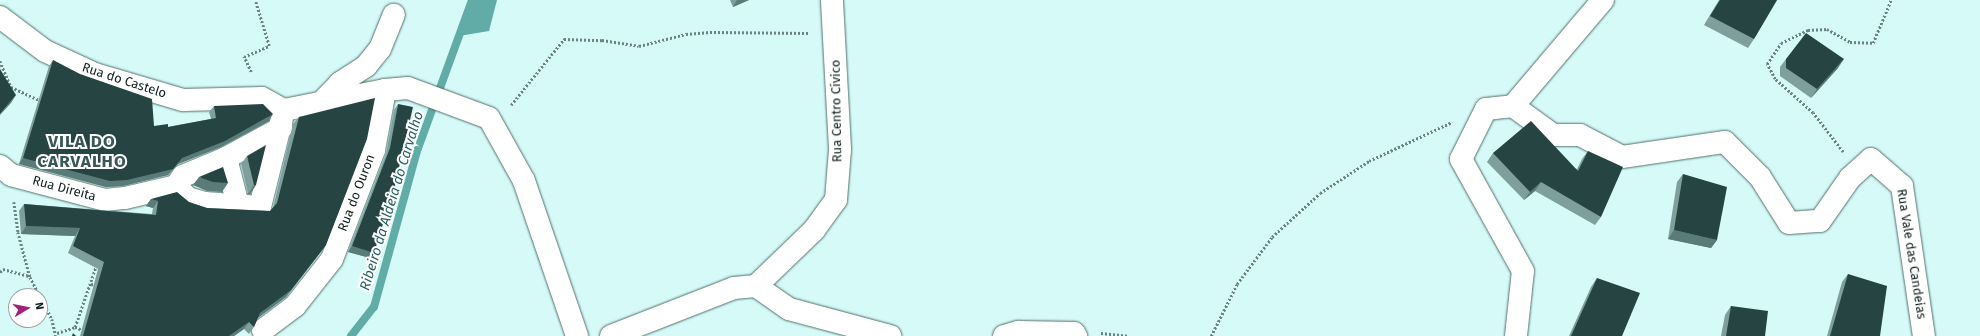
<!DOCTYPE html>
<html>
<head>
<meta charset="utf-8">
<style>
  body { margin:0 }
  #map { position:relative; width:1980px; height:336px; overflow:hidden; background:#d6faf7; font-family:"Fira Sans",sans-serif }
  div>[style] { position:absolute }
  .water>* { inset:0; background:#61aca6 }
  .stream>* { height:8px; margin:-4px; padding:0 4px; transform-origin:4px; border-radius:4px; background:#61aca6 }
  .path>* { height:2.5px; margin-top:-1.25px; transform-origin:0; background:repeating-linear-gradient(90deg,#6b8381 0 2px,transparent 0 4px) }
  .roads { filter:drop-shadow(0 0 1px #50716e) drop-shadow(0 0 1px #50716e) }
  .minor>* { height:22px; margin:-11px; padding:0 11px; transform-origin:11px; border-radius:11px; background:#fff }
  .wall>* { inset:0; background:#7e9f9c }
  .shaded-wall>* { inset:0; background:#5a7b78 }
  .building>* { inset:0; background:#254442 }
  span { translate:-50% -50%; white-space:nowrap; text-align:center; line-height:1.15; -webkit-text-stroke:4px #fff; paint-order:stroke }
  .street-label { font-size:13px; color:#101e1d }
  .water-label { font-size:14px; color:#24625e; font-style:italic }
  .district-label { font-size:17px; color:#385856; font-weight:700; letter-spacing:1px }
  .north { position:absolute; left:8px; top:288px; width:40px; height:40px; box-sizing:border-box; background:#fff; border:1px solid #9fa5a5; border-radius:50%; rotate:80deg; font-size:11px; font-weight:700; line-height:16px; text-align:center; color:#101e1d }
  .north::after { content:''; display:block; margin:auto; width:14px; height:18px; background:#a02276; clip-path:polygon(50% 0,100% 100%,50% 72%,0 100%) }
</style>
</head>
<body>
<div id="map">
  <div class="water">
    <div style="clip-path:polygon(472px 0,497px 0,489px 31px,459px 36px)"></div>
  </div>
  <div class="stream">
    <div style="left:351px;top:336px;width:37px;rotate:-52deg"></div>
    <div style="left:374px;top:307px;width:159px;rotate:-74.6deg"></div>
    <div style="left:416px;top:154px;width:164px;rotate:-70deg"></div>
  </div>
  <div class="path">
    <div style="left:0;top:61px;width:28px;rotate:67deg"></div>
    <div style="left:11px;top:87px;width:33px;rotate:25deg"></div>
    <div style="left:251px;top:72px;width:17px;rotate:-115deg"></div>
    <div style="left:244px;top:57px;width:27px;rotate:-24deg"></div>
    <div style="left:269px;top:46px;width:48px;rotate:-106.9deg"></div>
    <div style="left:511px;top:105px;width:85px;rotate:-51.2deg"></div>
    <div style="left:564px;top:39px;width:38px;rotate:2deg"></div>
    <div style="left:602px;top:40px;width:37px;rotate:9deg"></div>
    <div style="left:639px;top:46px;width:49px;rotate:-14.3deg"></div>
    <div style="left:686px;top:34px;width:24px;rotate:-5deg"></div>
    <div style="left:710px;top:32px;width:98px;rotate:0.6deg"></div>
    <div style="left:1843px;top:152px;width:49px;rotate:-127.6deg"></div>
    <div style="left:1813px;top:113px;width:51px;rotate:-138.2deg"></div>
    <div style="left:1775px;top:79px;width:17px;rotate:-118deg"></div>
    <div style="left:1767px;top:64px;width:25px;rotate:-56deg"></div>
    <div style="left:1781px;top:43px;width:30px;rotate:-26deg"></div>
    <div style="left:1808px;top:30px;width:19px;rotate:-3deg"></div>
    <div style="left:1827px;top:29px;width:26px;rotate:29deg"></div>
    <div style="left:1850px;top:42px;width:23px;rotate:2deg"></div>
    <div style="left:1873px;top:43px;width:47px;rotate:-67.3deg"></div>
    <div style="left:14px;top:202px;width:30px;rotate:82deg"></div>
    <div style="left:18px;top:232px;width:47px;rotate:75.1deg"></div>
    <div style="left:30px;top:277px;width:47px;rotate:62.4deg"></div>
    <div style="left:52px;top:319px;width:17px;rotate:77deg"></div>
    <div style="left:0;top:272px;width:4px;rotate:-45deg"></div>
    <div style="left:3px;top:269px;width:28px;rotate:15deg"></div>
    <div style="left:91px;top:284px;width:5px;rotate:11deg"></div>
    <div style="left:75px;top:327px;width:11px;rotate:22deg"></div>
    <div style="left:57px;top:333px;width:19px;rotate:-18deg"></div>
    <div style="left:75px;top:327px;width:65px;rotate:-71deg"></div>
    <div style="left:1101px;top:333px;width:27px;rotate:6deg"></div>
    <div style="left:1211px;top:336px;width:58px;rotate:-63.4deg"></div>
    <div style="left:1237px;top:284px;width:59px;rotate:-53.3deg"></div>
    <div style="left:1272px;top:237px;width:65px;rotate:-42.5deg"></div>
    <div style="left:1320px;top:193px;width:59px;rotate:-33.1deg"></div>
    <div style="left:1369px;top:161px;width:92px;rotate:-25.2deg"></div>
  </div>
  <div class="roads">
    <div class="minor">
      <div style="left:0;top:17px;width:56px;rotate:37.1deg"></div>
      <div style="left:45px;top:51px;width:55px;rotate:24.7deg"></div>
      <div style="left:95px;top:74px;width:92px;rotate:16.5deg"></div>
      <div style="left:183px;top:100px;width:79px;rotate:-1.5deg"></div>
      <div style="left:262px;top:98px;width:25px;rotate:29deg"></div>
      <div style="left:284px;top:110px;width:100px;rotate:103.9deg"></div>
      <div style="left:260px;top:207px;width:55px;rotate:-175.8deg"></div>
      <div style="left:205px;top:203px;width:18px;rotate:-164deg"></div>
      <div style="left:188px;top:198px;width:17px;rotate:-135deg"></div>
      <div style="left:385px;top:90px;width:23px;rotate:-5deg"></div>
      <div style="left:408px;top:88px;width:86px;rotate:20.3deg"></div>
      <div style="left:489px;top:118px;width:72px;rotate:60.9deg"></div>
      <div style="left:524px;top:181px;width:164px;rotate:71.1deg"></div>
      <div style="left:321px;top:103px;width:28px;rotate:-46deg"></div>
      <div style="left:340px;top:83px;width:31px;rotate:-33deg"></div>
      <div style="left:366px;top:66px;width:22px;rotate:-51deg"></div>
      <div style="left:380px;top:49px;width:37px;rotate:-68deg"></div>
      <div style="left:1513px;top:106px;width:139px;rotate:-49.7deg"></div>
      <div style="left:226px;top:158px;width:49px;rotate:75.7deg"></div>
      <div style="left:0;top:166px;width:14px;rotate:39deg"></div>
      <div style="left:11px;top:175px;width:97px;rotate:14.9deg"></div>
      <div style="left:105px;top:200px;width:20px;rotate:-6deg"></div>
      <div style="left:125px;top:198px;width:52px;rotate:-13.2deg"></div>
      <div style="left:176px;top:186px;width:12px;rotate:-55deg"></div>
      <div style="left:183px;top:176px;width:47px;rotate:-22.7deg"></div>
      <div style="left:226px;top:158px;width:63px;rotate:-28.6deg"></div>
      <div style="left:756px;top:286px;width:81px;rotate:-44deg"></div>
      <div style="left:814px;top:230px;width:37px;rotate:-54deg"></div>
      <div style="left:836px;top:200px;width:51px;rotate:-85.5deg"></div>
      <div style="left:840px;top:149px;width:149px;rotate:-93.1deg"></div>
      <div style="left:756px;top:286px;width:40px;rotate:34.9deg"></div>
      <div style="left:789px;top:309px;width:105px;rotate:15deg"></div>
      <div style="left:263px;top:330px;width:40px;rotate:-37deg"></div>
      <div style="left:295px;top:306px;width:60px;rotate:-51.8deg"></div>
      <div style="left:332px;top:259px;width:117px;rotate:-68.9deg"></div>
      <div style="left:374px;top:150px;width:61px;rotate:-79.6deg"></div>
      <div style="left:385px;top:90px;width:103px;rotate:168.8deg"></div>
      <div style="left:611px;top:336px;width:132px;rotate:-21.3deg"></div>
      <div style="left:734px;top:288px;width:22px;rotate:-5deg"></div>
      <div style="left:1004px;top:336px;width:15px;rotate:-16deg"></div>
      <div style="left:1018px;top:332px;width:56px;rotate:1deg"></div>
      <div style="left:1074px;top:333px;width:4px;rotate:56deg"></div>
      <div style="left:1516px;top:336px;width:65px;rotate:-83.9deg"></div>
      <div style="left:1523px;top:271px;width:128px;rotate:-119deg"></div>
      <div style="left:1461px;top:159px;width:56px;rotate:-63.4deg"></div>
      <div style="left:1486px;top:109px;width:27px;rotate:-6deg"></div>
      <div style="left:1513px;top:106px;width:49px;rotate:35.9deg"></div>
      <div style="left:1553px;top:135px;width:27px"></div>
      <div style="left:1580px;top:135px;width:47px;rotate:27.6deg"></div>
      <div style="left:1622px;top:157px;width:104px;rotate:-8.3deg"></div>
      <div style="left:1725px;top:142px;width:49px;rotate:45deg"></div>
      <div style="left:1760px;top:177px;width:54px;rotate:57.8deg"></div>
      <div style="left:1789px;top:223px;width:31px;rotate:-4deg"></div>
      <div style="left:1820px;top:221px;width:52px;rotate:-55.1deg"></div>
      <div style="left:1850px;top:178px;width:28px;rotate:-42deg"></div>
      <div style="left:1871px;top:159px;width:41px;rotate:41.1deg"></div>
      <div style="left:1902px;top:186px;width:152px;rotate:81.7deg"></div>
    </div>
  </div>
  <div class="wall">
    <div style="clip-path:polygon(730px 0,749px 0,733px 7px)"></div>
    <div style="clip-path:polygon(1719px 0,1777px 0,1754px 39px,1748px 48px,1704px 25px)"></div>
    <div style="clip-path:polygon(1786px 59px,1838px 68px,1811px 98px,1780px 76px,1780px 67px)"></div>
    <div style="clip-path:polygon(53px 60px,154px 126px,168px 127px,211px 119px,209px 112px,214px 106px,269px 121px,221px 147px,178px 164px,168px 175px,123px 186px,106px 187px,19px 164px,49px 66px)"></div>
    <div style="clip-path:polygon(398px 104px,374px 253px,370px 258px,348px 252px,386px 154px,394px 110px)"></div>
    <div style="clip-path:polygon(299px 117px,326px 245px,286px 297px,258px 318px,254px 327px,249px 334px,244px 329px,234px 336px,80px 336px,98px 269px,68px 253px,75px 236px,21px 234px,19px 211px,24px 204px,152px 214px,153px 208px,146px 206px,151px 199px,189px 202px,207px 208px,270px 211px,273px 208px,293px 124px)"></div>
    <div style="clip-path:polygon(1588px 151px,1601px 217px,1595px 225px,1535px 191px,1524px 200px,1487px 162px,1493px 153px,1577px 169px,1582px 159px)"></div>
    <div style="clip-path:polygon(247px 156px,256px 185px,250px 194px,248px 194px,241px 164px)"></div>
    <div style="clip-path:polygon(1683px 174px,1717px 240px,1711px 248px,1668px 239px,1677px 182px)"></div>
    <div style="clip-path:polygon(1848px 274px,1880px 336px,1827px 336px,1842px 282px)"></div>
    <div style="clip-path:polygon(1597px 278px,1622px 336px,1569px 336px,1591px 287px)"></div>
    <div style="clip-path:polygon(1731px 306px,1765px 336px,1721px 336px,1725px 315px)"></div>
  </div>
  <div class="shaded-wall">
    <div style="clip-path:polygon(737px 0,749px 0,733px 7px)"></div>
    <div style="clip-path:polygon(1844px 59px,1838px 68px,1811px 98px,1817px 89px)"></div>
    <div style="clip-path:polygon(16px 95px,11px 103px,0 115px,0 114px)"></div>
    <div style="clip-path:polygon(273px 114px,269px 121px,221px 147px,178px 164px,168px 175px,123px 186px,106px 187px,19px 164px,23px 158px)"></div>
    <div style="clip-path:polygon(199px 177px,228px 183px,222px 192px,207px 191px,193px 185px)"></div>
    <div style="clip-path:polygon(1541px 182px,1535px 191px,1524px 200px,1530px 192px)"></div>
    <div style="clip-path:polygon(254px 185px,256px 185px,250px 194px,248px 194px)"></div>
    <div style="clip-path:polygon(151px 199px,158px 201px,153px 208px,146px 206px)"></div>
    <div style="clip-path:polygon(26px 226px,80px 228px,75px 236px,21px 234px)"></div>
    <div style="clip-path:polygon(1674px 230px,1717px 240px,1711px 248px,1668px 239px)"></div>
    <div style="clip-path:polygon(326px 245px,286px 297px,255px 320px,260px 313px)"></div>
    <div style="clip-path:polygon(352px 246px,374px 253px,370px 258px,348px 252px)"></div>
    <div style="clip-path:polygon(249px 322px,244px 329px,234px 336px,229px 336px)"></div>
  </div>
  <div class="building">
    <div style="clip-path:polygon(1720px 0,1777px 0,1754px 39px,1710px 16px)"></div>
    <div style="clip-path:polygon(1806px 33px,1844px 59px,1817px 89px,1786px 68px,1786px 59px)"></div>
    <div style="clip-path:polygon(53px 60px,80px 74px,152px 99px,154px 126px,168px 124px,168px 127px,216px 118px,214px 106px,263px 104px,273px 114px,225px 141px,182px 158px,173px 169px,127px 180px,110px 181px,23px 158px)"></div>
    <div style="clip-path:polygon(0 69px,16px 95px,0 114px)"></div>
    <div style="clip-path:polygon(375px 98px,367px 139px,326px 245px,291px 290px,260px 313px,254px 327px,249px 322px,229px 336px,83px 336px,104px 262px,73px 246px,80px 228px,26px 226px,24px 204px,156px 215px,158px 201px,151px 199px,177px 192px,189px 202px,207px 208px,270px 211px,277px 203px,299px 117px)"></div>
    <div style="clip-path:polygon(398px 104px,413px 107px,395px 185px,374px 253px,352px 246px,390px 148px)"></div>
    <div style="clip-path:polygon(1531px 121px,1578px 171px,1588px 151px,1623px 167px,1601px 217px,1541px 182px,1530px 192px,1493px 153px)"></div>
    <div style="clip-path:polygon(266px 145px,256px 185px,254px 185px,247px 156px)"></div>
    <div style="clip-path:polygon(223px 167px,228px 183px,213px 182px,199px 177px)"></div>
    <div style="clip-path:polygon(1683px 174px,1727px 187px,1717px 240px,1674px 230px)"></div>
    <div style="clip-path:polygon(1848px 274px,1887px 286px,1880px 336px,1830px 336px)"></div>
    <div style="clip-path:polygon(1597px 278px,1640px 293px,1622px 336px,1571px 336px)"></div>
    <div style="clip-path:polygon(1731px 306px,1768px 311px,1765px 336px,1726px 336px)"></div>
    <div style="clip-path:polygon(73px 333px,76px 336px,72px 336px)"></div>
  </div>
  <div class="street-label">
    <span style="left:124px;top:81px;rotate:18deg">Rua do Castelo</span>
    <span style="left:837px;top:111px;rotate:-91deg">Rua Centro Cívico</span>
    <span style="left:64px;top:189px;rotate:15deg">Rua Direita</span>
    <span style="left:357px;top:193px;rotate:-69deg">Rua do Ouron</span>
    <span style="left:1911px;top:254px;rotate:81deg">Rua Vale das Candeias</span>
  </div>
  <div class="water-label">
    <span style="left:392px;top:201px;rotate:-73deg">Ribeiro da Aldeia do Carvalho</span>
  </div>
  <div class="district-label">
    <span style="left:82px;top:152px">VILA DO<br>CARVALHO</span>
  </div>
  <div class="north">N</div>
</div>
</body>
</html>
